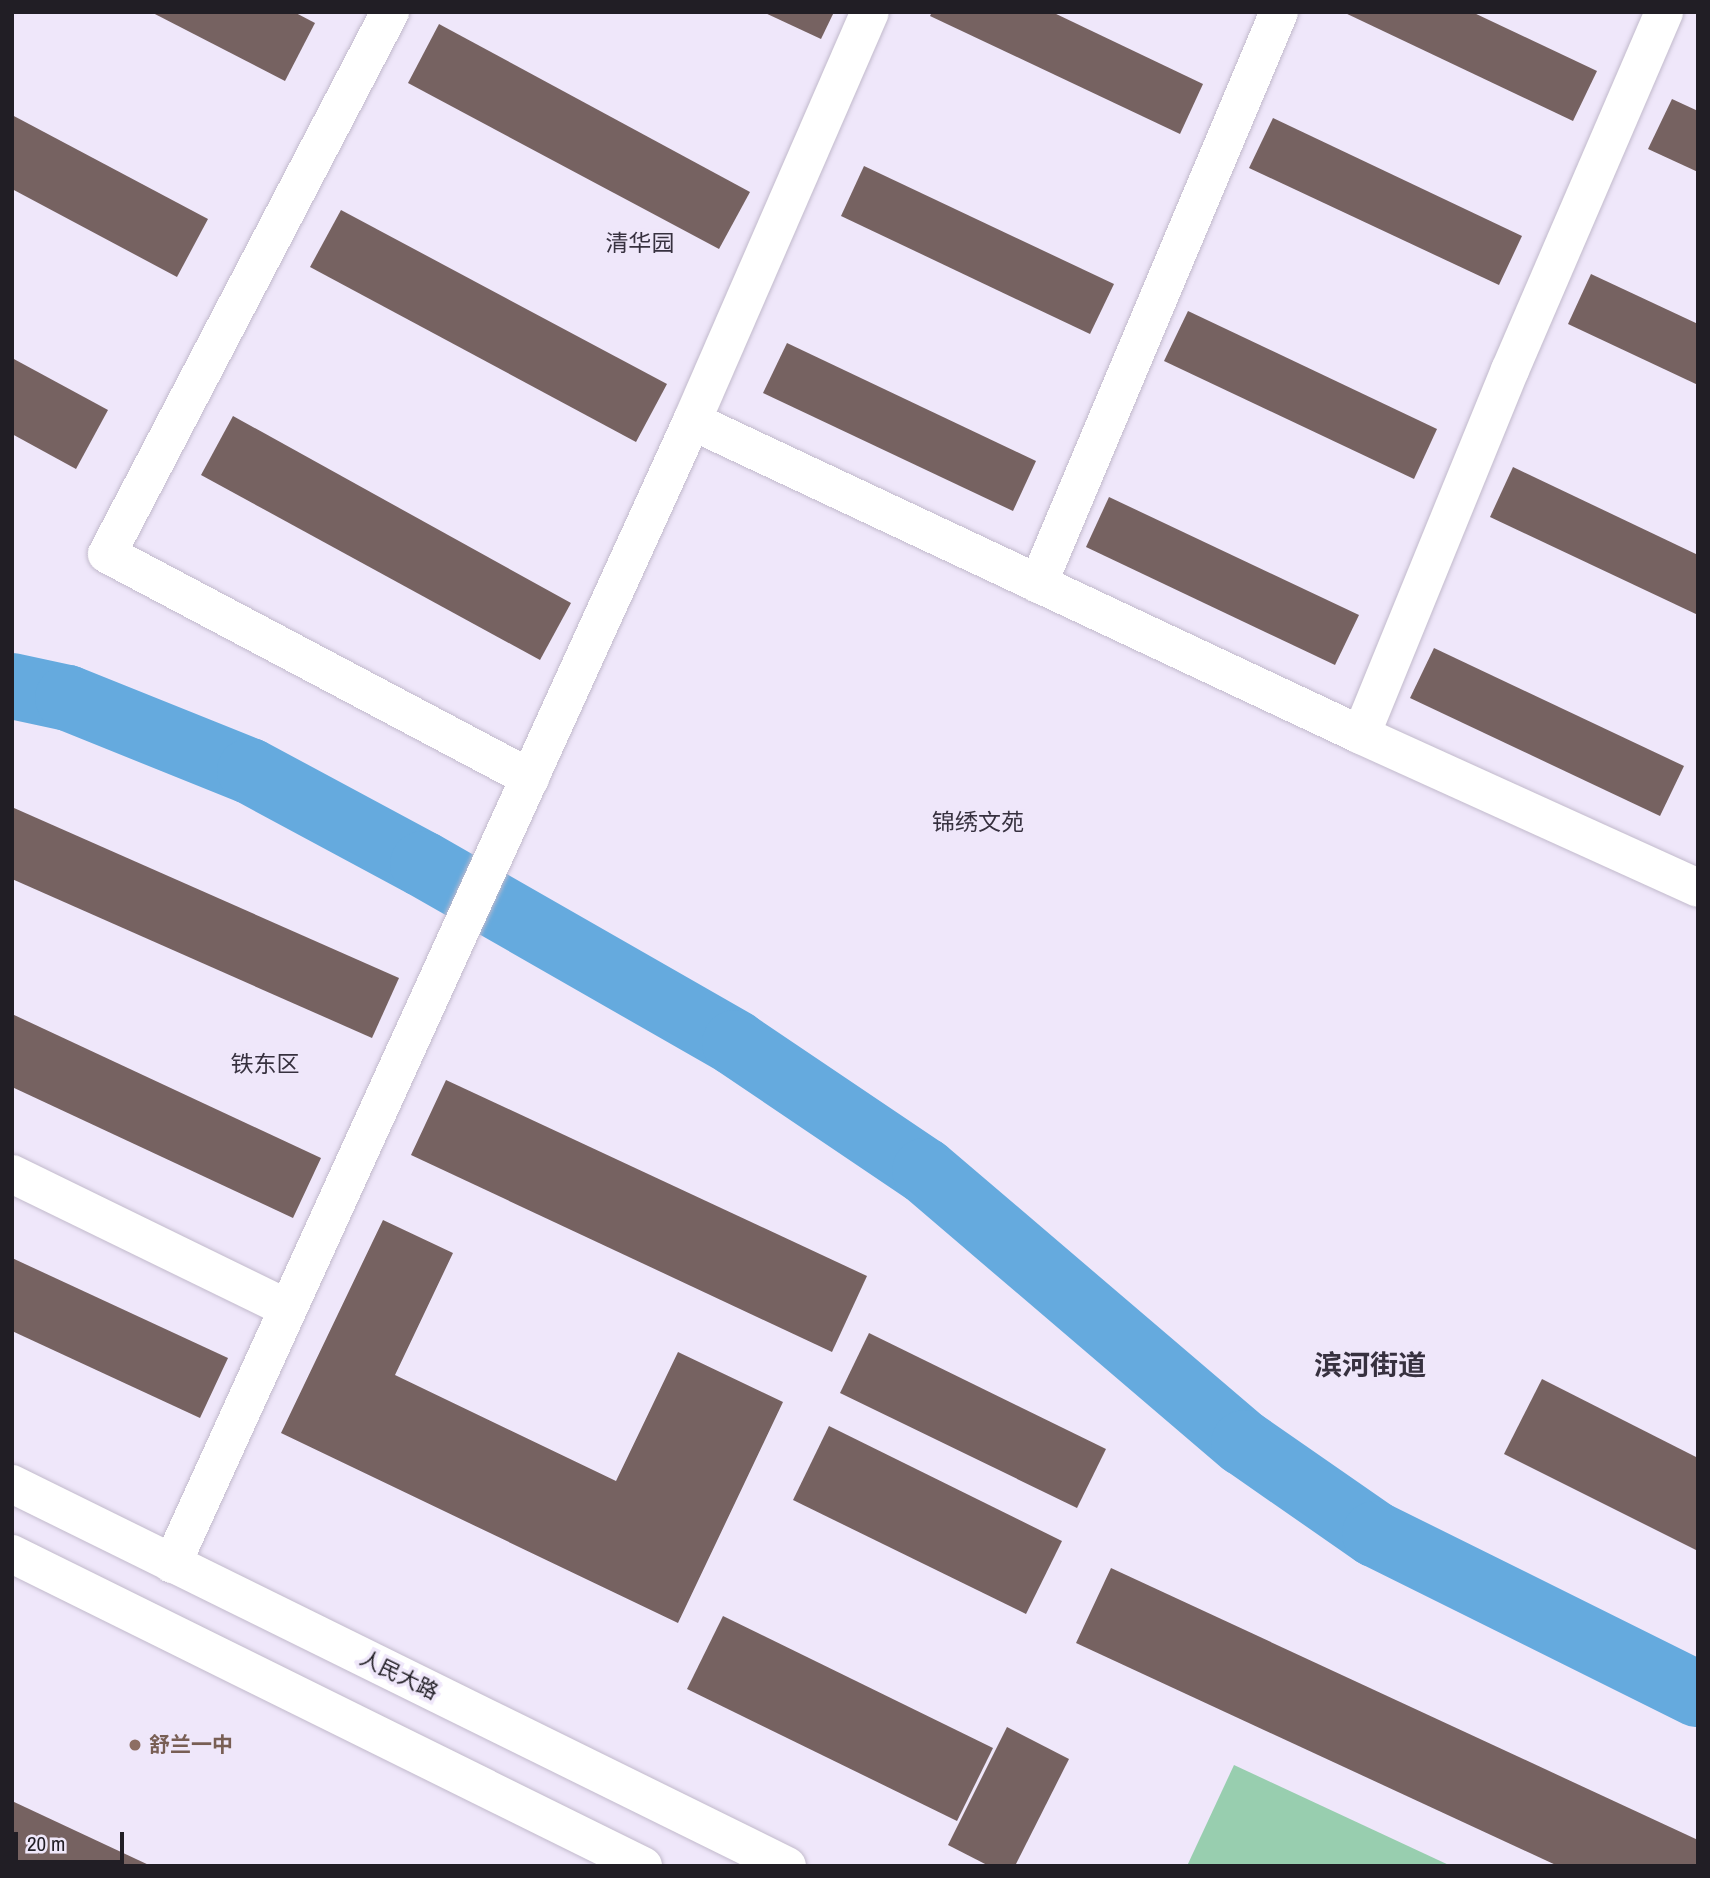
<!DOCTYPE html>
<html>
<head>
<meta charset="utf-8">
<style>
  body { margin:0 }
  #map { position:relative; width:1710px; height:1878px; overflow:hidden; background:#efe7fa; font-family:"Archivo Narrow","Noto Sans SC",sans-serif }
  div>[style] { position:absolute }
  .green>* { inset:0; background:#98ceaf }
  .river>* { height:66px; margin:-33px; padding:0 33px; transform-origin:33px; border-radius:33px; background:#65aade }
  .building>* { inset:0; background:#766261 }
  .roads { filter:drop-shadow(0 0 2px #c2bacc) drop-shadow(0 0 2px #c2bacc) }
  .minor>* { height:38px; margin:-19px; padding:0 19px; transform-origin:19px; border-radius:19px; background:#fff }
  .primary>* { height:38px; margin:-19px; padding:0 19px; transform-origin:19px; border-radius:19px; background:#fff }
  .dots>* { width:19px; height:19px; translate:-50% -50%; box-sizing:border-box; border:4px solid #efe7fa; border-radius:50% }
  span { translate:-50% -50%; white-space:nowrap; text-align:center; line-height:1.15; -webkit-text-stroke:7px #efe7fa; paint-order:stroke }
  .street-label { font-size:21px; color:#211e25 }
  .education-label { font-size:21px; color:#785e54; font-weight:700 }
  .left { translate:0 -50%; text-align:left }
  .neighbourhood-label { font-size:23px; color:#37313f }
  .district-label { font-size:28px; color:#37313f; font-weight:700 }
  .frame { position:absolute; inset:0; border:14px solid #211e25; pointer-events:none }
  .scale { position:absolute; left:14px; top:1832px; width:110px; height:32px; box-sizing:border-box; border:4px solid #211e25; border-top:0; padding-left:9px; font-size:21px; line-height:24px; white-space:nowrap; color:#211e25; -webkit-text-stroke:5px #efe7fa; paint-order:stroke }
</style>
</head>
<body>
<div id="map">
  <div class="green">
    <div style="clip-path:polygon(1234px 1765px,1451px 1866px,1187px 1866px)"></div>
  </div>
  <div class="river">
    <div style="left:12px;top:686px;width:57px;rotate:12.1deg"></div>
    <div style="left:68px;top:698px;width:196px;rotate:21.9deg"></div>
    <div style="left:250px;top:771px;width:196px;rotate:28.3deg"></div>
    <div style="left:423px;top:864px;width:360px;rotate:29.8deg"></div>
    <div style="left:735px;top:1043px;width:229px;rotate:34deg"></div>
    <div style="left:925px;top:1171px;width:419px;rotate:40.5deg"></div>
    <div style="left:1244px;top:1443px;width:160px;rotate:34.8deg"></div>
    <div style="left:1375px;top:1534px;width:360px;rotate:26.4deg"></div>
  </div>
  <div class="building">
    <div style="clip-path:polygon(151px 12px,294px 12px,315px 23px,285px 81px)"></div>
    <div style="clip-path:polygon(763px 12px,834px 12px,821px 39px)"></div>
    <div style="clip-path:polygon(932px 12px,1052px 12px,1203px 84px,1180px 134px,930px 16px)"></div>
    <div style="clip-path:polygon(1343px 12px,1472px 12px,1597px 71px,1573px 121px)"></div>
    <div style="clip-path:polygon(439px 24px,750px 192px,719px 249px,408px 83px)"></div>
    <div style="clip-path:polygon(1672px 99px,1698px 111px,1698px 172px,1648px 149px)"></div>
    <div style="clip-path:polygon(12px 115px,208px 219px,177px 277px,12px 189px)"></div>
    <div style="clip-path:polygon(1273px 118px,1522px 236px,1499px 285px,1249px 168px)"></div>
    <div style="clip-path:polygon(864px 166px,1114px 284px,1090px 334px,841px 216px)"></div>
    <div style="clip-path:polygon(341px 210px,667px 384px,636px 442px,310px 267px)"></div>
    <div style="clip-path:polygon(1591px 274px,1698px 324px,1698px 385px,1568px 324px)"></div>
    <div style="clip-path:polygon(1188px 311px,1437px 429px,1414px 479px,1164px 361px)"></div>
    <div style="clip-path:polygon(787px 343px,1036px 461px,1013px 511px,763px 393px)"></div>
    <div style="clip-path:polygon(12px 358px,108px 410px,76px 469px,12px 434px)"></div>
    <div style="clip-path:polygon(233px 416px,571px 603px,540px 660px,201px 475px)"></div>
    <div style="clip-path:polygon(1513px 467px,1698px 555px,1698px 615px,1490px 517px)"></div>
    <div style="clip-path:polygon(1109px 497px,1359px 615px,1335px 665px,1086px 547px)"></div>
    <div style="clip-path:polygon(1434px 648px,1684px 766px,1660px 816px,1410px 698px)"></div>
    <div style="clip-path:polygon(14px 808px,399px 978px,372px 1038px,12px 879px)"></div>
    <div style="clip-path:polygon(12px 1014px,321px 1158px,293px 1218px,12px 1087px)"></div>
    <div style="clip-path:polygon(446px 1080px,867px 1276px,832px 1352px,411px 1155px)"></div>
    <div style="clip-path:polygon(383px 1220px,453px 1253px,395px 1375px,616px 1481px,678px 1352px,783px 1402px,678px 1623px,281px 1433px)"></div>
    <div style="clip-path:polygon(12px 1258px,228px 1358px,200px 1418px,12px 1331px)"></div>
    <div style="clip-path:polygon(869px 1333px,1106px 1449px,1077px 1508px,840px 1393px)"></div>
    <div style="clip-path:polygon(1542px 1379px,1698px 1458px,1698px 1551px,1504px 1454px)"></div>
    <div style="clip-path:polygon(829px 1426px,1062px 1541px,1026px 1614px,793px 1500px)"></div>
    <div style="clip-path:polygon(1111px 1568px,1698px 1840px,1698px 1866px,1558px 1866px,1076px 1643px)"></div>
    <div style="clip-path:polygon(723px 1616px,993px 1748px,957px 1821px,687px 1689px)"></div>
    <div style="clip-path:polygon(1007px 1727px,1069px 1759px,1015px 1866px,989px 1866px,948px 1845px)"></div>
    <div style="clip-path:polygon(12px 1801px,151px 1866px,12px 1866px)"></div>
  </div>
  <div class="roads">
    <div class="minor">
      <div style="left:390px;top:12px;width:611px;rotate:117.57deg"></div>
      <div style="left:107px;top:554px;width:479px;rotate:27.9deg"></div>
      <div style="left:692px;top:421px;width:739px;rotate:25.14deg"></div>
      <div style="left:1361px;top:735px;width:394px;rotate:-67.8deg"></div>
      <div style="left:1510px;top:370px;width:390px;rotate:-66.7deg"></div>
      <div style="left:1038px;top:584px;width:621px;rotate:-67.15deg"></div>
      <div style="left:1361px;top:735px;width:370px;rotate:24.4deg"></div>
      <div style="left:12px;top:1174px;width:306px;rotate:26deg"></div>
      <div style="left:172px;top:1564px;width:1256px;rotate:-65.54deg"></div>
      <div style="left:692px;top:421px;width:446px;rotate:-66.5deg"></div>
    </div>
    <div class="primary">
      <div style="left:12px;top:1484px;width:864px;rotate:26.24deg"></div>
      <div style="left:12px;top:1554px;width:704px;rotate:26.31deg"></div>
    </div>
  </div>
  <div class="dots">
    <div style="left:135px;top:1745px;background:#8d6e63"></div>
  </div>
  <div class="street-label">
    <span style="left:399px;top:1675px;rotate:26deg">人民大路</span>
  </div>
  <div class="education-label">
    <span class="left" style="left:149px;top:1745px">舒兰一中</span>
  </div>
  <div class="neighbourhood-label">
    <span style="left:640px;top:243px">清华园</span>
    <span style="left:978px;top:822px">锦绣文苑</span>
    <span style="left:265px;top:1064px">铁东区</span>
  </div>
  <div class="district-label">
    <span style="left:1370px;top:1365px">滨河街道</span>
  </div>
  <div class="frame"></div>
  <div class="scale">20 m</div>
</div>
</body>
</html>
